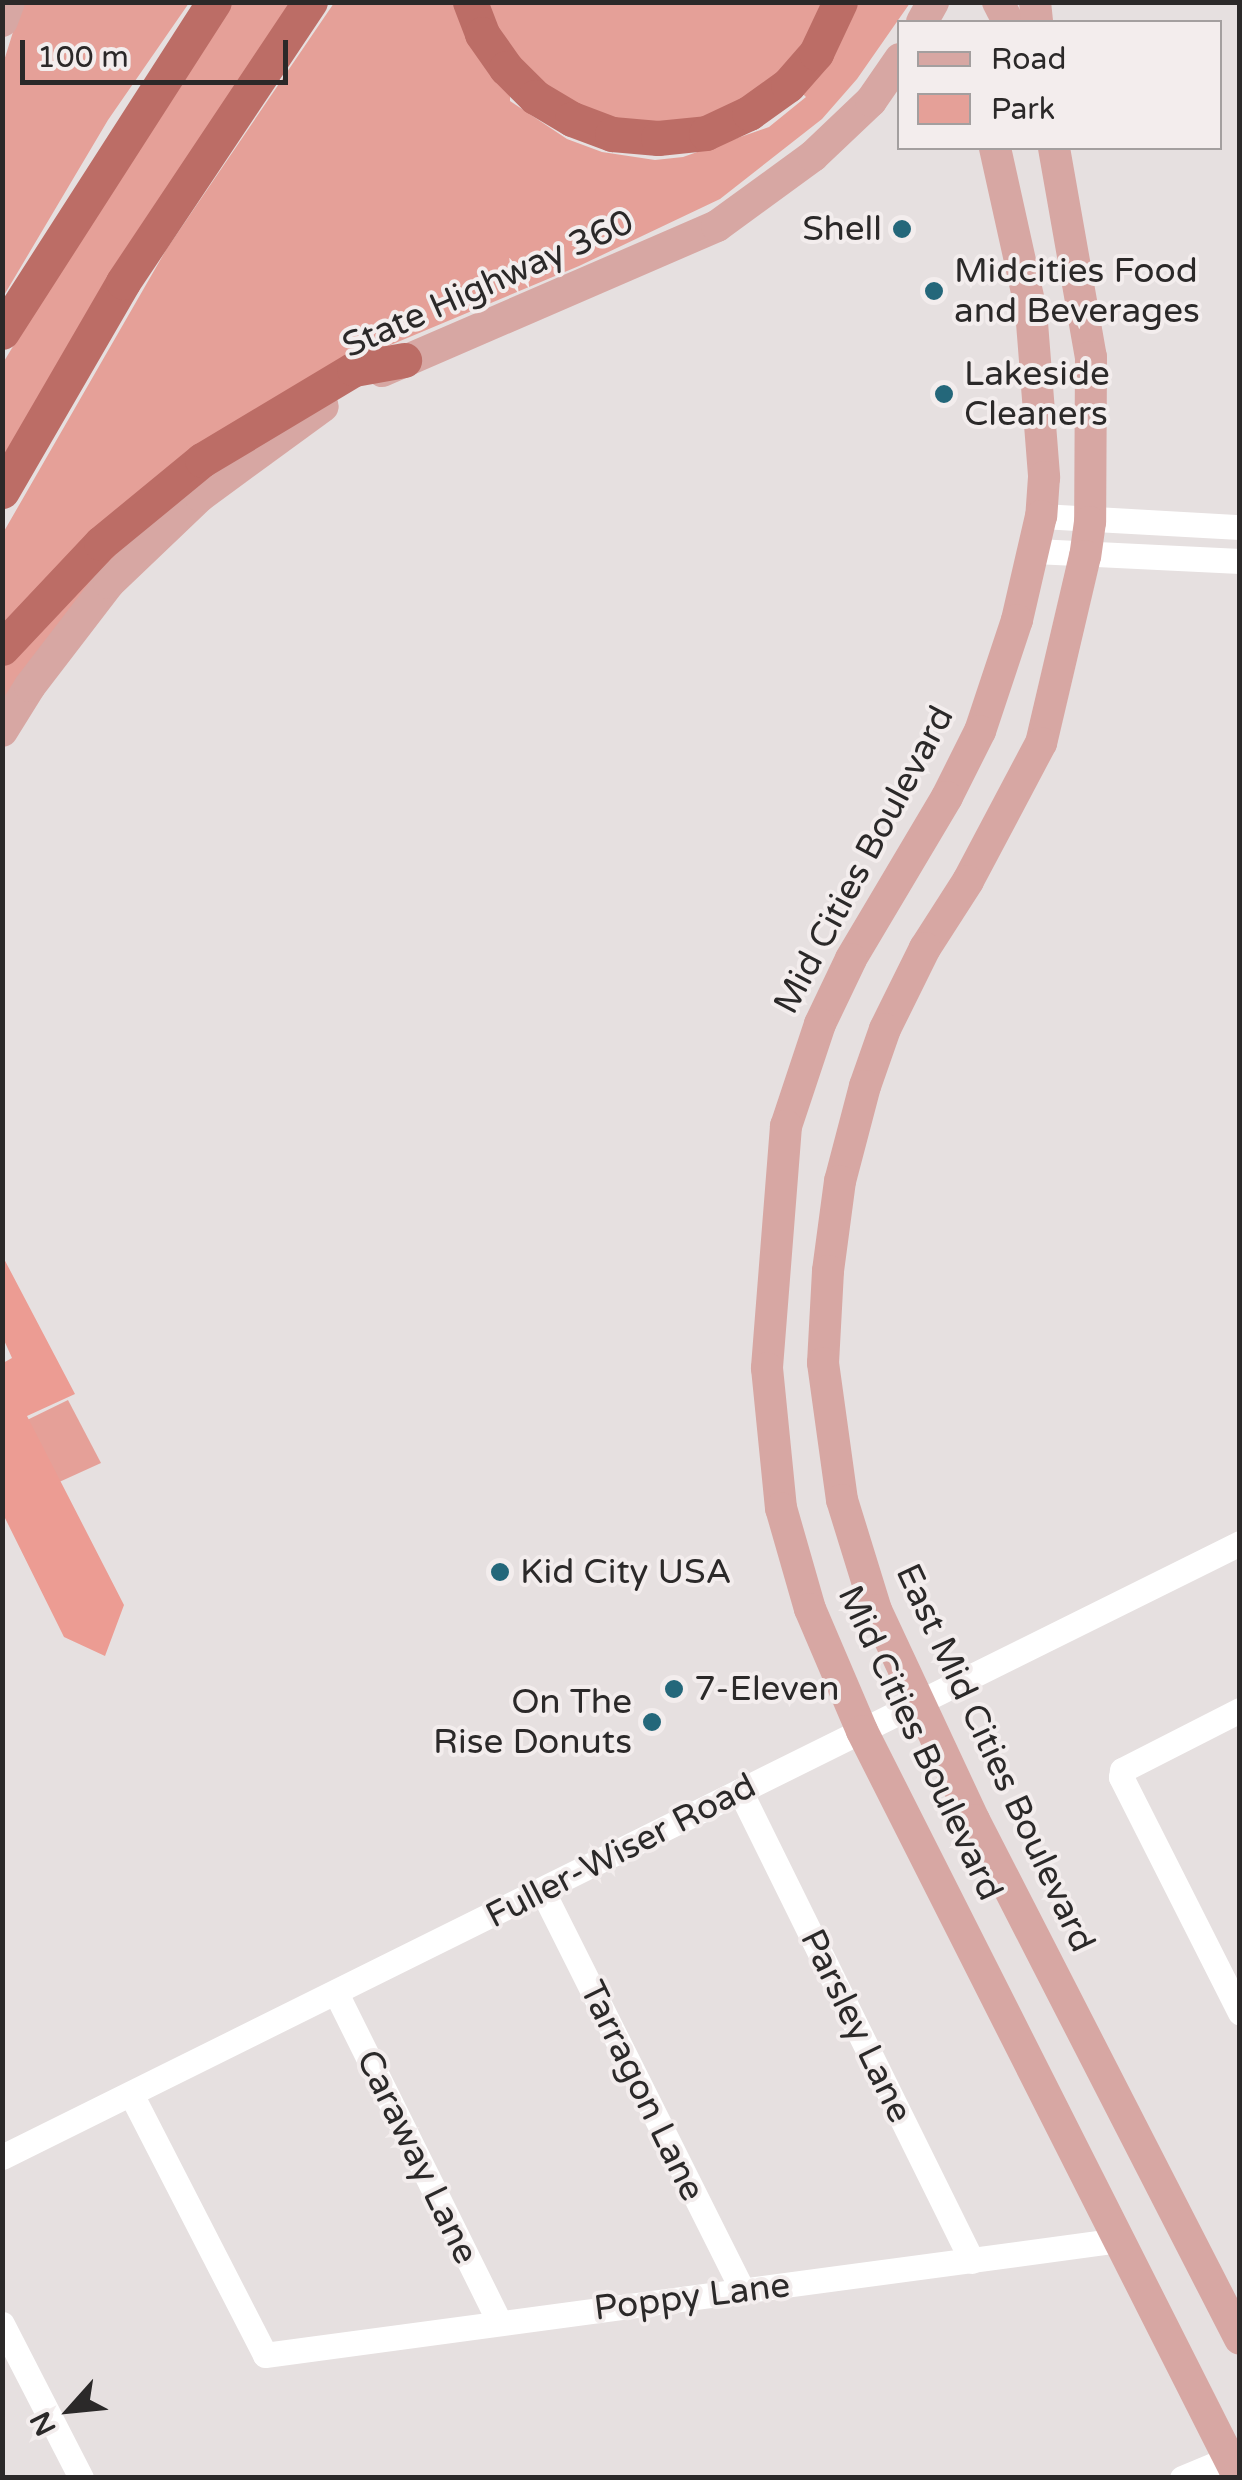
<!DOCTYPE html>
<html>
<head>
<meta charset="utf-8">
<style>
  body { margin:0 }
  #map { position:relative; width:1242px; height:2480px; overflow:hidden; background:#e6e0e0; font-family:"Varela Round",sans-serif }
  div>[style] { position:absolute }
  .green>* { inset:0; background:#e5a098 }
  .forest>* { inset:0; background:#ec9c93 }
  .minor>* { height:25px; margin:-12.5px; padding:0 12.5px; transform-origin:12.5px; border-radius:12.5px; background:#fff }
  .major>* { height:32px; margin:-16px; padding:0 16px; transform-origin:16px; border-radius:16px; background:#d7a7a3 }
  .highway>* { height:35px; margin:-17.5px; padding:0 17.5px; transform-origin:17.5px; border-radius:17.5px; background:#bc6d66 }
  .dots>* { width:28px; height:28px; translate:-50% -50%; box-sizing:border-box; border:5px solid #f3eded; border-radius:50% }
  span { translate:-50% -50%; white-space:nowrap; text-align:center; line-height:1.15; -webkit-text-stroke:8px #f3eded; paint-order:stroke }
  .poi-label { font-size:35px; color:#2b2929 }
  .right { translate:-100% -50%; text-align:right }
  .left { translate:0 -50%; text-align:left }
  .street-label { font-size:35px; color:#2b2929 }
  .frame { position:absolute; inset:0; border:5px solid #2b2929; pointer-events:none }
  .legend { position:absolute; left:897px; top:20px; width:325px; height:130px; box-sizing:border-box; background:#f3eded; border:2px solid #a39f9f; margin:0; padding:12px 18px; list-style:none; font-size:30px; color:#2b2929 }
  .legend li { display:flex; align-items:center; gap:20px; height:50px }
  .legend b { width:50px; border:2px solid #a39f9f }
  .north { position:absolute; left:20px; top:2360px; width:100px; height:100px; -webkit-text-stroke:8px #f3eded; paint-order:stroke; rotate:243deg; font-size:28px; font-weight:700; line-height:40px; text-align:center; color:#2b2929 }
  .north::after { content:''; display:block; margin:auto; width:35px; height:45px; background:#2b2929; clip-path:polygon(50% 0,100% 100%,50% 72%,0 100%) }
  .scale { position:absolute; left:20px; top:40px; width:268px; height:45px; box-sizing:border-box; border:5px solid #2b2929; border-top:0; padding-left:12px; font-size:30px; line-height:35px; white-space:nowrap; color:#2b2929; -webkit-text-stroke:8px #f3eded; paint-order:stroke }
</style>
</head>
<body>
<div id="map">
  <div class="green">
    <div style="clip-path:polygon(22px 3px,189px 3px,108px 120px,3px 297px,3px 64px)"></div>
    <div style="clip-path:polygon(229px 3px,293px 3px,3px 466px,3px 363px,133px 147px)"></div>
    <div style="clip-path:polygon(334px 3px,460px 3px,510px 90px,510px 101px,567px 139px,602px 152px,655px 160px,683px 157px,769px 127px,806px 97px,800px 91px,851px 3px,910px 3px,857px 79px,822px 119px,720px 199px,579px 266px,369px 354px,3px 631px,3px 533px,166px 250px)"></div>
    <div style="clip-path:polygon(482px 3px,827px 3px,822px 18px,766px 90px,688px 125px,606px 121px,532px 81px)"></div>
    <div style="clip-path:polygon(179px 490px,3px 711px,3px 662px)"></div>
    <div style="clip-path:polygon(68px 1400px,101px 1463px,57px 1483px,25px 1421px)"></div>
  </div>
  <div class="forest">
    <div style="clip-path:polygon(2px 1255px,75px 1394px,27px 1416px,124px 1605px,105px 1656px,64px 1637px,3px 1514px,3px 1363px,12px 1358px,3px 1338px)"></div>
  </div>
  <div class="minor">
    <div style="left:1041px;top:516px;width:199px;rotate:3.2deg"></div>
    <div style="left:1035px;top:551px;width:205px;rotate:2.8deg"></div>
    <div style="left:1240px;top:1710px;width:132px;rotate:153deg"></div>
    <div style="left:1122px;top:1770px;width:7px;rotate:98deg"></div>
    <div style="left:1121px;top:1777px;width:264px;rotate:63.2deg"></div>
    <div style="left:740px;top:1791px;width:524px;rotate:63.73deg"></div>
    <div style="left:542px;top:1890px;width:449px;rotate:63.4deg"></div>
    <div style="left:336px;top:1993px;width:366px;rotate:63.6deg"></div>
    <div style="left:131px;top:2094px;width:293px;rotate:62.8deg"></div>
    <div style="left:265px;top:2355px;width:863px;rotate:-7.66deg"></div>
    <div style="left:2px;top:2157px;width:1382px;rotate:-26.38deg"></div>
    <div style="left:2px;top:2324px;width:173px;rotate:62.8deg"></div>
    <div style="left:1182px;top:2478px;width:63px;rotate:-22.5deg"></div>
  </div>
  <div class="major">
    <div style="left:998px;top:2px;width:22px;rotate:63deg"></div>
    <div style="left:1035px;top:2px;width:20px;rotate:84deg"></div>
    <div style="left:2px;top:21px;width:20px;rotate:-70deg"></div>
    <div style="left:922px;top:22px;width:23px;rotate:-61deg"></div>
    <div style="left:995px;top:148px;width:166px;rotate:77.5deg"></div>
    <div style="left:1031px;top:310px;width:168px;rotate:85.5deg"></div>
    <div style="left:1044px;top:477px;width:39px;rotate:94deg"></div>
    <div style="left:1041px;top:516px;width:107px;rotate:103deg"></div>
    <div style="left:1017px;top:620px;width:117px;rotate:108.4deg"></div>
    <div style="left:980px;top:731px;width:74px;rotate:116.6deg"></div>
    <div style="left:947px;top:797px;width:188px;rotate:120.7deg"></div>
    <div style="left:851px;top:959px;width:72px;rotate:115.5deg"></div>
    <div style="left:820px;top:1024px;width:108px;rotate:108.4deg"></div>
    <div style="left:786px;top:1126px;width:243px;rotate:94.5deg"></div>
    <div style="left:767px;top:1368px;width:141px;rotate:84.3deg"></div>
    <div style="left:781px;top:1508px;width:105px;rotate:74deg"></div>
    <div style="left:810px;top:1609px;width:133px;rotate:66.9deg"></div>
    <div style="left:862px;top:1731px;width:837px;rotate:63.22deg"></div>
    <div style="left:1054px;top:148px;width:212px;rotate:80deg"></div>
    <div style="left:1091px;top:357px;width:165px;rotate:90.3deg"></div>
    <div style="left:1090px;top:522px;width:34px;rotate:98deg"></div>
    <div style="left:1085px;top:556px;width:192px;rotate:103.2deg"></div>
    <div style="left:1041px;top:743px;width:156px;rotate:117.9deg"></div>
    <div style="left:968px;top:881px;width:80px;rotate:122.7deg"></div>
    <div style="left:925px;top:948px;width:90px;rotate:116.3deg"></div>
    <div style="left:885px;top:1029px;width:60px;rotate:109.3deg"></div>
    <div style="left:865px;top:1086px;width:98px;rotate:104.7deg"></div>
    <div style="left:840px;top:1181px;width:91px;rotate:97.6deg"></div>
    <div style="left:828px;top:1271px;width:92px;rotate:93.1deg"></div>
    <div style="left:823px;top:1363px;width:138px;rotate:82.1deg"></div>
    <div style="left:842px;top:1500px;width:115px;rotate:72.8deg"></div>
    <div style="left:876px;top:1610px;width:232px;rotate:65deg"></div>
    <div style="left:974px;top:1820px;width:583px;rotate:62.86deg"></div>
    <div style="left:382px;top:371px;width:365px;rotate:-23.4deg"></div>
    <div style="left:717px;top:226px;width:119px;rotate:-36.1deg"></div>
    <div style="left:813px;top:156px;width:80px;rotate:-43.5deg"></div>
    <div style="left:871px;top:101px;width:51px;rotate:-55.4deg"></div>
    <div style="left:2px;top:731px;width:53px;rotate:-58.1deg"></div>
    <div style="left:30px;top:686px;width:130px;rotate:-52.5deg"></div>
    <div style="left:109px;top:583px;width:126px;rotate:-43.7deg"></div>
    <div style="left:200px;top:496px;width:152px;rotate:-36.2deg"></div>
  </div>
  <div class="highway">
    <div style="left:470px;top:2px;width:34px;rotate:69deg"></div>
    <div style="left:482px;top:34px;width:42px;rotate:54.8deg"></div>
    <div style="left:506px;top:68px;width:41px;rotate:45deg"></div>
    <div style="left:535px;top:97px;width:43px;rotate:30.7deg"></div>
    <div style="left:572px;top:119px;width:43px;rotate:20.6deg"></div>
    <div style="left:612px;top:134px;width:46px;rotate:5deg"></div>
    <div style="left:658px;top:138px;width:48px;rotate:-5.9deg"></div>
    <div style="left:706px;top:133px;width:47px;rotate:-24.9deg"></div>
    <div style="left:749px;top:113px;width:48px;rotate:-35.7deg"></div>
    <div style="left:788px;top:85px;width:43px;rotate:-48.8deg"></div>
    <div style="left:816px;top:53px;width:56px;rotate:-64.8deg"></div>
    <div style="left:2px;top:332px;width:392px;rotate:-57.3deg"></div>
    <div style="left:2px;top:491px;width:241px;rotate:-59.9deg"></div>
    <div style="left:123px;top:282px;width:337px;rotate:-56.3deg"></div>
    <div style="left:2px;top:648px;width:144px;rotate:-46.7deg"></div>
    <div style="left:101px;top:543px;width:131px;rotate:-39.4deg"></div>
    <div style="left:202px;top:460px;width:177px;rotate:-30.9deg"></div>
    <div style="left:354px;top:369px;width:51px;rotate:-10.2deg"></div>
  </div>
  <div class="dots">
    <div style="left:902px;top:229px;background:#24677a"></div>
    <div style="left:934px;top:291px;background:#24677a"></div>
    <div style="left:944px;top:394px;background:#24677a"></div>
    <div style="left:500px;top:1572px;background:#24677a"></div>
    <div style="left:674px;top:1689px;background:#24677a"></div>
    <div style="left:652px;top:1722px;background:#24677a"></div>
  </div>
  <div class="poi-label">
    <span class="right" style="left:882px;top:229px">Shell</span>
    <span class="left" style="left:954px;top:291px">Midcities Food<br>and Beverages</span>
    <span class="left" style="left:964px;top:394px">Lakeside<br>Cleaners</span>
    <span class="left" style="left:520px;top:1572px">Kid City USA</span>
    <span class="left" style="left:694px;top:1689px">7-Eleven</span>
    <span class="right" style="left:632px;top:1722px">On The<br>Rise Donuts</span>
  </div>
  <div class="street-label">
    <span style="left:488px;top:284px;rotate:-24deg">State Highway 360</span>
    <span style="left:864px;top:860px;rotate:-62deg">Mid Cities Boulevard</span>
    <span style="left:920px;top:1743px;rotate:65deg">Mid Cities Boulevard</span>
    <span style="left:995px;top:1758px;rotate:65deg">East Mid Cities Boulevard</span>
    <span style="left:621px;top:1851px;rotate:-27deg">Fuller-Wiser Road</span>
    <span style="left:856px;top:2026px;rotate:64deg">Parsley Lane</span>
    <span style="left:642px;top:2091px;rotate:64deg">Tarragon Lane</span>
    <span style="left:417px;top:2157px;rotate:64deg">Caraway Lane</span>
    <span style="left:692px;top:2297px;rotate:-7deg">Poppy Lane</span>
  </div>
  <div class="frame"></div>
  <ul class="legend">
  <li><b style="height:12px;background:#d7a7a3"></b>Road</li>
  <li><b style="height:28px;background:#e5a098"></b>Park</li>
  </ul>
  <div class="north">N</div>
  <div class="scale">100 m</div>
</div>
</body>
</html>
